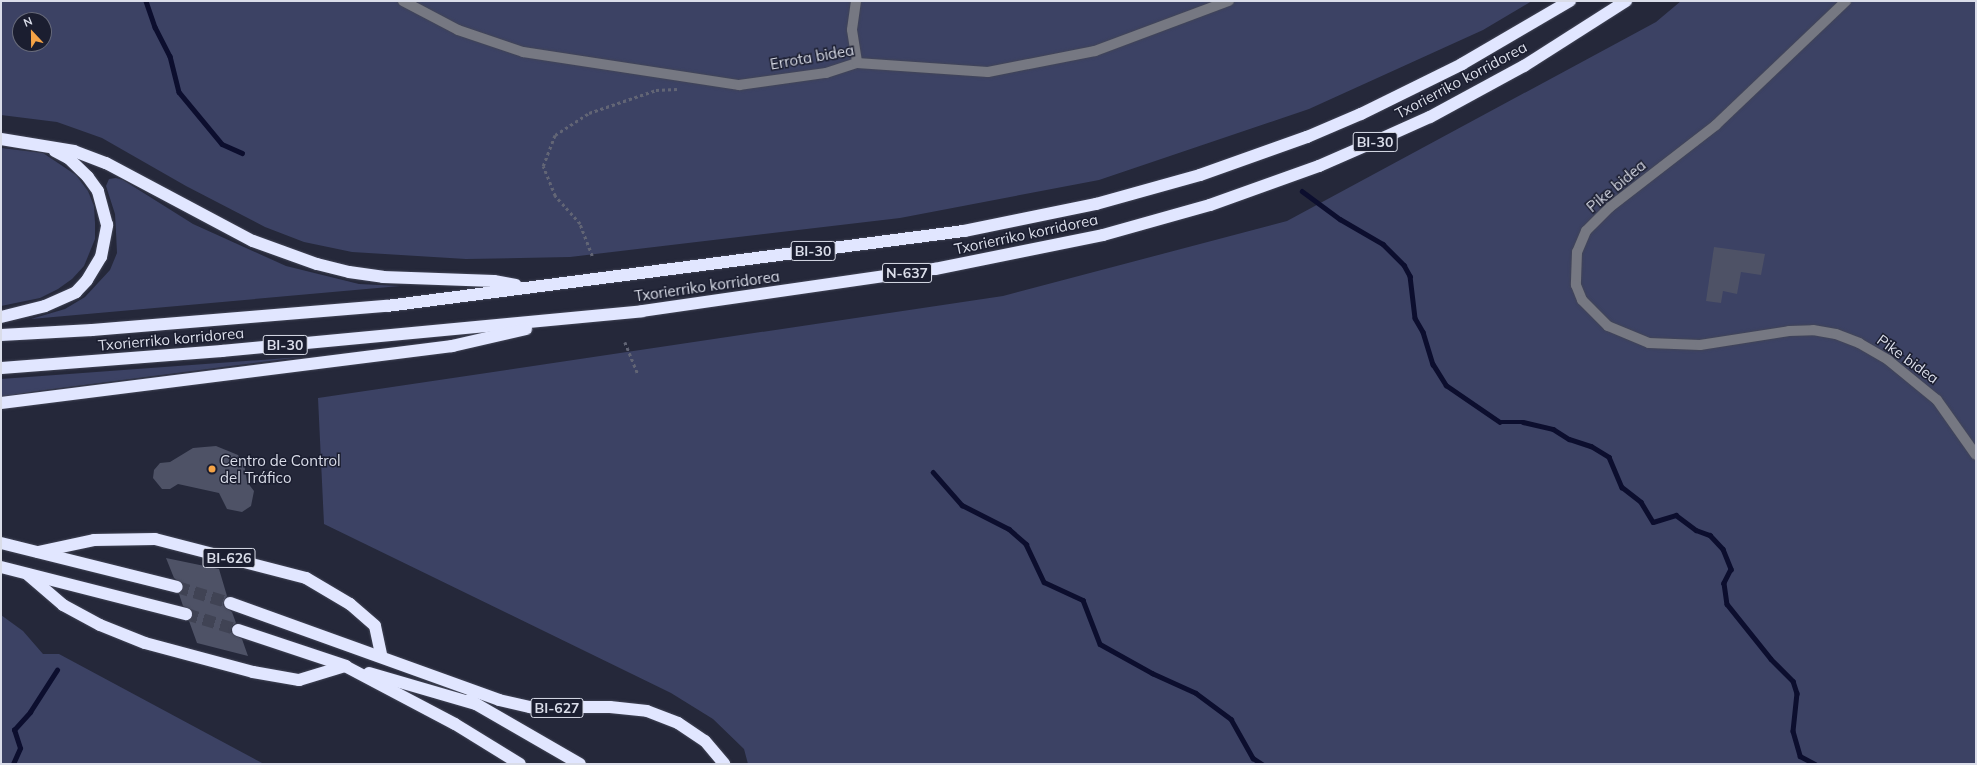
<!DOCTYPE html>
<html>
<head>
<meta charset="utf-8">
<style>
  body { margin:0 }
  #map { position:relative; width:1977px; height:765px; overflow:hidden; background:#25283a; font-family:Mulish,sans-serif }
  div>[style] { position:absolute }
  .green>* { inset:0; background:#3c4264 }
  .stream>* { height:4.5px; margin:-2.25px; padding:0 2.25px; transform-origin:2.25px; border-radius:2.25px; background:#0c0e2e }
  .building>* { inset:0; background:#4e5266 }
  .highway-tunnel>* { height:12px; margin-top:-6px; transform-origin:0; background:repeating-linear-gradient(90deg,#404354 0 12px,transparent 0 18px) }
  .path>* { height:2.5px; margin-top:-1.25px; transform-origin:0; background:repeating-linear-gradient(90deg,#626575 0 3px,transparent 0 6px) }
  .roads { filter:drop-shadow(0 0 1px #424556) drop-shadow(0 0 1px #424556) }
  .minor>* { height:10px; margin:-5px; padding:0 5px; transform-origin:5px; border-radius:5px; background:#767882 }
  .highway>* { height:12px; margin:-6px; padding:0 6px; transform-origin:6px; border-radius:6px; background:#e1e6ff }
  .dots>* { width:11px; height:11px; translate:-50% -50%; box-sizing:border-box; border:2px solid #1b1e30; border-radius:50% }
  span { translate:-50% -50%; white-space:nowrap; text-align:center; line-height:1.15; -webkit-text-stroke:3px #1b1e30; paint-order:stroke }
  .shield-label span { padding:1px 3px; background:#1b1e30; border:1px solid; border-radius:3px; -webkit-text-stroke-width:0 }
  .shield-label { font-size:14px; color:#dadde9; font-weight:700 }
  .street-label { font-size:15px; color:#dadde9 }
  .poi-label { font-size:15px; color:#dadde9 }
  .left { translate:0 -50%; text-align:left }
  .frame { position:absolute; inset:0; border:2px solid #dadde9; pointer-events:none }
  .north { position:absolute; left:12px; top:12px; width:40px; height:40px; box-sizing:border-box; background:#1b1e30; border:1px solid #676a7a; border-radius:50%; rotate:338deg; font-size:11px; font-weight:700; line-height:16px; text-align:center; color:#dadde9 }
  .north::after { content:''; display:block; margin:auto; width:14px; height:18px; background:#f5a346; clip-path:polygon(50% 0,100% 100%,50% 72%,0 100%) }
</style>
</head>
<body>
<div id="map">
  <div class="green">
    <div style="clip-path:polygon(evenodd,1px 1px,1532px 1px,1483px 30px,1309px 109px,1099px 180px,900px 218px,570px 257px,466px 259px,352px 252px,304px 242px,265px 227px,186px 186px,102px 138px,57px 122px,1px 115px,1px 1px,20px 20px,44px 20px,44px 44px,20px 44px,20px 20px)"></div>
    <div style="clip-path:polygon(1681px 1px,1976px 1px,1976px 764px,748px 764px,744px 749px,713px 719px,671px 693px,324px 524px,318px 398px,1003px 296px,1287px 221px,1656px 22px)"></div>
    <div style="clip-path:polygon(1px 148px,43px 153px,76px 175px,88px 191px,94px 206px,95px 223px,95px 239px,84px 266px,72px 279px,58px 289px,40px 298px,1px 306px)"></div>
    <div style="clip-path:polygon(116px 178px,123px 180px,193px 224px,286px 266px,359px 284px,400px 286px,31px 319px,65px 309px,85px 297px,110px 270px,117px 253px,116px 232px,115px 214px,106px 186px,109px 179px)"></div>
    <div style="clip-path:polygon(301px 357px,37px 391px,1px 397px,1px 379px)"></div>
    <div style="clip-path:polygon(1px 615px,23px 631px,43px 654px,59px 654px,264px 764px,1px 764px)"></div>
  </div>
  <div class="stream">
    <div style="left:146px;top:1px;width:28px;rotate:71deg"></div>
    <div style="left:155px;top:27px;width:33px;rotate:63deg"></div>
    <div style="left:170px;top:56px;width:37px;rotate:76deg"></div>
    <div style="left:179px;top:92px;width:67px;rotate:50.4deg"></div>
    <div style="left:222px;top:144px;width:22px;rotate:24deg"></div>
    <div style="left:1302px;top:191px;width:47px;rotate:36.4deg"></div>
    <div style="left:1340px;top:219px;width:50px;rotate:30.2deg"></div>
    <div style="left:1383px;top:244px;width:30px;rotate:45deg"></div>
    <div style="left:1404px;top:265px;width:13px;rotate:61deg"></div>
    <div style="left:1410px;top:276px;width:42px;rotate:83.2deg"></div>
    <div style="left:1415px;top:318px;width:16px;rotate:60deg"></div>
    <div style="left:1423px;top:332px;width:34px;rotate:73deg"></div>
    <div style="left:1433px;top:364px;width:25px;rotate:58deg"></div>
    <div style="left:1446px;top:385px;width:65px;rotate:34.4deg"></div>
    <div style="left:1500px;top:422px;width:23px"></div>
    <div style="left:1523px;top:422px;width:31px;rotate:13deg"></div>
    <div style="left:1553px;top:429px;width:19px;rotate:32deg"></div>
    <div style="left:1569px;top:439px;width:23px;rotate:18deg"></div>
    <div style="left:1591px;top:446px;width:21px;rotate:31deg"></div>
    <div style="left:1609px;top:457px;width:33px;rotate:67deg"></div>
    <div style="left:1622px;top:487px;width:24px;rotate:38deg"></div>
    <div style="left:1641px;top:502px;width:23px;rotate:59deg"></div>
    <div style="left:1653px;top:522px;width:24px;rotate:-17deg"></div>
    <div style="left:1676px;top:515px;width:25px;rotate:37deg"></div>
    <div style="left:1696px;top:530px;width:15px;rotate:20deg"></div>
    <div style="left:1710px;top:535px;width:19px;rotate:47deg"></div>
    <div style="left:1723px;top:549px;width:22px;rotate:68deg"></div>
    <div style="left:1731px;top:569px;width:16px;rotate:117deg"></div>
    <div style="left:1724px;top:583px;width:21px;rotate:82deg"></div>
    <div style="left:1727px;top:604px;width:70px;rotate:51.3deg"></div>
    <div style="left:1771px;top:659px;width:31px;rotate:45deg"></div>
    <div style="left:1793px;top:681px;width:13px;rotate:72deg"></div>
    <div style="left:1797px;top:693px;width:38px;rotate:96deg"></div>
    <div style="left:1793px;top:731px;width:26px;rotate:74deg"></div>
    <div style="left:1800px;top:756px;width:17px;rotate:28deg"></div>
    <div style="left:933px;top:472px;width:44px;rotate:48.7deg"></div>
    <div style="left:962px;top:505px;width:53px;rotate:27.1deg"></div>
    <div style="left:1009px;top:529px;width:23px;rotate:41deg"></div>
    <div style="left:1026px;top:544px;width:42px;rotate:64.7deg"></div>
    <div style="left:1044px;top:582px;width:43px;rotate:24.8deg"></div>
    <div style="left:1083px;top:600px;width:47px;rotate:68.9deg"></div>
    <div style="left:1100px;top:644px;width:60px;rotate:29.1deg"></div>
    <div style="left:1152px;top:673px;width:48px;rotate:24.4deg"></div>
    <div style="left:1196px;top:693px;width:44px;rotate:36.6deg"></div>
    <div style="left:1231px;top:719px;width:45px;rotate:60.6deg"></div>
    <div style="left:1253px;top:758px;width:11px;rotate:34deg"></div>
    <div style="left:13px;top:764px;width:17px;rotate:-66deg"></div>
    <div style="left:20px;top:748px;width:19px;rotate:-108deg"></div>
    <div style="left:14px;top:730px;width:24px;rotate:-48deg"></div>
    <div style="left:30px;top:712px;width:50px;rotate:-57.3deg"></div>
  </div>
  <div class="building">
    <div style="clip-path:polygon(1714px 247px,1765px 254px,1761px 275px,1741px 272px,1737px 294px,1723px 291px,1721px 303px,1706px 301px)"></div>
    <div style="clip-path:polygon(216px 446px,238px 455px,244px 464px,247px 482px,254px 491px,251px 506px,242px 512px,227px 509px,219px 493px,178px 484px,170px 489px,162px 489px,153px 478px,154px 470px,160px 463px,170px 462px,193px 448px)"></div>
    <div style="clip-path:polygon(166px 558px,219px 569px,227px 596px,223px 605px,232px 612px,236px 623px,231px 627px,231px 632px,242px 639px,248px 656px,197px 643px,189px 621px,193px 612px,183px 606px,179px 594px,184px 589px,184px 585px,174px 578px)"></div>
  </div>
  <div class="highway-tunnel">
    <div style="left:177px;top:587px;width:55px;rotate:16.8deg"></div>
    <div style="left:186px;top:614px;width:54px;rotate:17.1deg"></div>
  </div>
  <div class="path">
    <div style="left:592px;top:256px;width:34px;rotate:-111deg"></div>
    <div style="left:580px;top:224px;width:38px;rotate:-132deg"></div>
    <div style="left:555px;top:196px;width:32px;rotate:-112deg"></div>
    <div style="left:543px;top:166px;width:33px;rotate:-69deg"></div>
    <div style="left:555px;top:135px;width:40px;rotate:-32.9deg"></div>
    <div style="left:589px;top:113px;width:71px;rotate:-18.9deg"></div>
    <div style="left:656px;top:90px;width:21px;rotate:-3deg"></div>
    <div style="left:625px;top:342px;width:35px;rotate:68deg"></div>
  </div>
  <div class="roads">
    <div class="minor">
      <div style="left:403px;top:1px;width:62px;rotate:27.8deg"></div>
      <div style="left:458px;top:30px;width:69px;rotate:18.7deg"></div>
      <div style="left:523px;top:52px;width:219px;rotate:8.7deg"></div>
      <div style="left:739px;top:85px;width:88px;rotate:-7.9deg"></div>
      <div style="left:826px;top:73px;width:33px;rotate:-18deg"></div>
      <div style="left:857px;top:63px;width:131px;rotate:3.9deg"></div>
      <div style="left:988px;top:72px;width:109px;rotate:-11.1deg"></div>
      <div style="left:1095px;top:51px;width:143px;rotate:-20.5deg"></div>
      <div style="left:856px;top:1px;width:29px;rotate:98deg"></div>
      <div style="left:852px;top:30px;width:33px;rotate:81deg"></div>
      <div style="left:1846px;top:1px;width:180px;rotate:136.4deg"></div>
      <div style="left:1716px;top:125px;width:134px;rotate:142.3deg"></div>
      <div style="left:1610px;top:207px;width:34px;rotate:135deg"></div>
      <div style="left:1586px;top:231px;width:23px;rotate:113deg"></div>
      <div style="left:1577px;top:252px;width:33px;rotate:92deg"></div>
      <div style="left:1576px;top:285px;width:16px;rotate:68deg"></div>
      <div style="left:1582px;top:300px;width:37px;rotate:45deg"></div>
      <div style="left:1608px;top:326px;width:44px;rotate:22.5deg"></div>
      <div style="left:1649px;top:343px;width:51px;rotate:2.2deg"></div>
      <div style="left:1700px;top:345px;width:90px;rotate:-8.9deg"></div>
      <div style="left:1789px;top:331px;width:24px;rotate:-2deg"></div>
      <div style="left:1813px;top:330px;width:23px;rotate:10deg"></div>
      <div style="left:1836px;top:334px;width:25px;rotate:21deg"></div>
      <div style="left:1859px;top:343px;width:34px;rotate:30deg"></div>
      <div style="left:1888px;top:360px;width:63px;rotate:39.2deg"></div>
      <div style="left:1937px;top:400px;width:67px;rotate:54.7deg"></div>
    </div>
    <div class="highway">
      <div style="left:1px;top:139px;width:74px;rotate:9.3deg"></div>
      <div style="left:74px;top:151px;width:34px;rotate:21deg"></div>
      <div style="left:106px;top:163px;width:166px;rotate:28deg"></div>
      <div style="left:253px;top:241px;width:68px;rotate:19.8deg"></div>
      <div style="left:317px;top:264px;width:33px;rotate:14deg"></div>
      <div style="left:349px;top:272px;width:34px;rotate:8deg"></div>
      <div style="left:383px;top:277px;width:111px;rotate:2.1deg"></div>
      <div style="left:494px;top:281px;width:22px;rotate:10deg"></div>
      <div style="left:1px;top:317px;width:45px;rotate:-14deg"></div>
      <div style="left:45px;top:306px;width:34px;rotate:-24deg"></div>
      <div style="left:76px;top:292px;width:16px;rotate:-47deg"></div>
      <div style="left:87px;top:280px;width:27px;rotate:-59deg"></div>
      <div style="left:101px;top:257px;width:33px;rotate:-79deg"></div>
      <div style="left:107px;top:225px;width:35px;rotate:-105deg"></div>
      <div style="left:98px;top:191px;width:17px;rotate:-126deg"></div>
      <div style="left:88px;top:177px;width:28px;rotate:-136deg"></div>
      <div style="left:68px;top:158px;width:15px;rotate:-152deg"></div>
      <div style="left:1px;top:335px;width:91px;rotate:-3.1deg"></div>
      <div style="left:92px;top:330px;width:296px;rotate:-4.7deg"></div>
      <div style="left:387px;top:306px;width:582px;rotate:-7.41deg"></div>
      <div style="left:964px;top:231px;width:135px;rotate:-11.6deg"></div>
      <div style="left:1096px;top:204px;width:108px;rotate:-15.6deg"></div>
      <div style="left:1200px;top:175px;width:114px;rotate:-19.6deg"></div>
      <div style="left:1307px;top:137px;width:59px;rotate:-23.1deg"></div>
      <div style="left:1361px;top:114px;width:113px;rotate:-26.3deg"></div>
      <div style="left:1462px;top:64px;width:125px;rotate:-30.3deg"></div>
      <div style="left:1px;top:368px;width:222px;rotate:-4.4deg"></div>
      <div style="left:222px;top:351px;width:422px;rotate:-5.4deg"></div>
      <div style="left:642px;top:311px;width:296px;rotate:-8.2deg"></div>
      <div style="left:935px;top:269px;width:171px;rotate:-11.4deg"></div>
      <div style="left:1103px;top:235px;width:111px;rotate:-15.7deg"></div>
      <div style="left:1210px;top:205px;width:116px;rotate:-19.7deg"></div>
      <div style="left:1319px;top:166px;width:60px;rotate:-23.6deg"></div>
      <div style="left:1374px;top:142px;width:61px;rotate:-24.1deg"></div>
      <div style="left:1430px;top:117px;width:107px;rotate:-28.5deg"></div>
      <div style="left:1524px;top:66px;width:121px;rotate:-32.5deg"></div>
      <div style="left:1px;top:403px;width:455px;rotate:-7.2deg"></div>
      <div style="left:452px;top:346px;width:76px;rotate:-12.9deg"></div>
      <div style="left:1px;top:543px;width:181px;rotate:14deg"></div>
      <div style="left:38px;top:552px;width:57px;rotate:-12.1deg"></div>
      <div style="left:94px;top:540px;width:61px;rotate:-0.9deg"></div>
      <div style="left:155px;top:539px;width:156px;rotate:14.5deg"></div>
      <div style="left:306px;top:578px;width:51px;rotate:30.6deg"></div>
      <div style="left:350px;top:604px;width:33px;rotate:41deg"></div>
      <div style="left:375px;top:626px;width:30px;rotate:78deg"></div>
      <div style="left:1px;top:567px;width:191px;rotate:14.3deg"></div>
      <div style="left:27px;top:574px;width:48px;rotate:40.7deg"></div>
      <div style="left:63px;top:605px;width:42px;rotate:28.4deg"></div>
      <div style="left:100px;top:625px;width:48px;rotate:21.8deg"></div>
      <div style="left:145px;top:643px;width:112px;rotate:15deg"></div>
      <div style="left:253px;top:672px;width:47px;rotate:9.9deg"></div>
      <div style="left:299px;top:680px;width:48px;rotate:-16.9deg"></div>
      <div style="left:345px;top:666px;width:124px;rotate:27.8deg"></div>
      <div style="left:455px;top:724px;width:76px;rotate:31.6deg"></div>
      <div style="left:230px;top:603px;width:286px;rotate:19.8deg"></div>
      <div style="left:499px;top:700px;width:32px;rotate:13deg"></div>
      <div style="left:530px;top:707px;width:80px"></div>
      <div style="left:610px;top:707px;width:37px;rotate:6deg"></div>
      <div style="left:647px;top:711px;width:33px;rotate:21deg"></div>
      <div style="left:678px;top:723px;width:32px;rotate:34deg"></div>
      <div style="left:705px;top:741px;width:30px;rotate:50deg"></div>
      <div style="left:238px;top:630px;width:114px;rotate:18.4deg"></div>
      <div style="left:369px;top:673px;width:111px;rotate:16.2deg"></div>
      <div style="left:469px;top:700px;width:128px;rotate:30deg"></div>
    </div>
  </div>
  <div class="dots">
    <div style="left:212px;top:469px;background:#f5a346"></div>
  </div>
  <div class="shield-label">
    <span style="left:1375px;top:142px">BI-30</span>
    <span style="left:813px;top:251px">BI-30</span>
    <span style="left:907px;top:273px">N-637</span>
    <span style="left:285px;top:345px">BI-30</span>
    <span style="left:229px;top:558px">BI-626</span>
    <span style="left:557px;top:708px">BI-627</span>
  </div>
  <div class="street-label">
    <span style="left:812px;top:57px;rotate:-10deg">Errota bidea</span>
    <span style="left:1461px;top:80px;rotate:-28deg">Txorierriko korridorea</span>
    <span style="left:1616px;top:186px;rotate:-40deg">Pike bidea</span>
    <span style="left:1026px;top:234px;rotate:-12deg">Txorierriko korridorea</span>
    <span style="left:707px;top:286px;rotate:-8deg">Txorierriko korridorea</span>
    <span style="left:171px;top:339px;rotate:-5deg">Txorierriko korridorea</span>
    <span style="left:1908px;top:359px;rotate:36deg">Pike bidea</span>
  </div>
  <div class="poi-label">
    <span class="left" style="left:220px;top:469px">Centro de Control<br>del Tráfico</span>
  </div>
  <div class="frame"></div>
  <div class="north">N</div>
</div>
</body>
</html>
